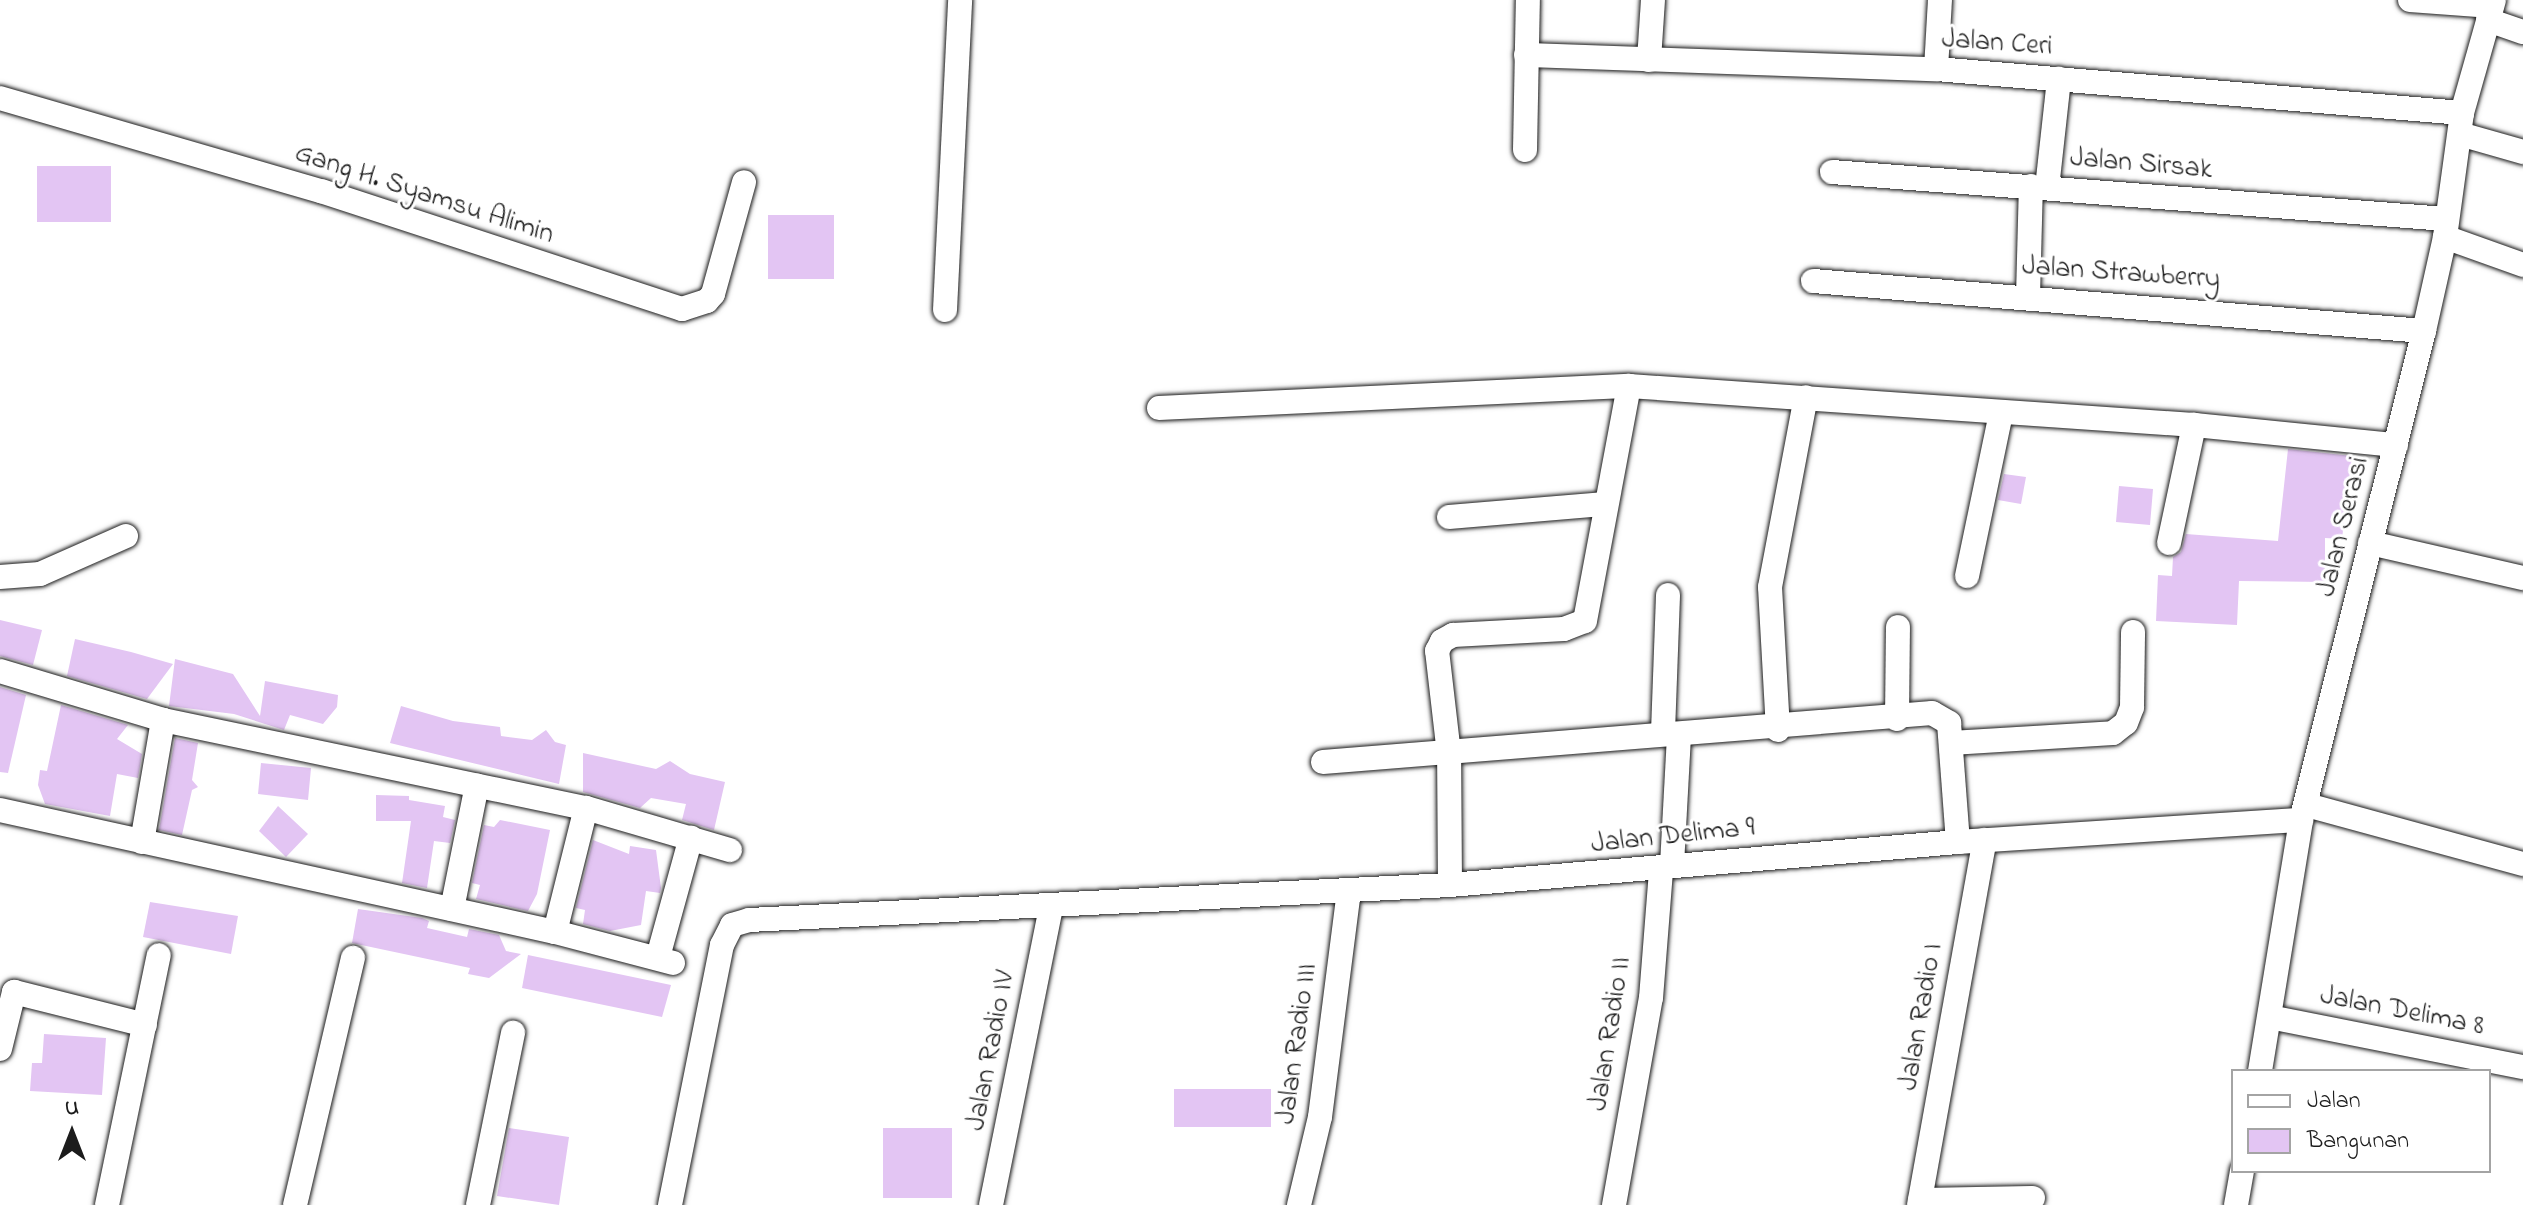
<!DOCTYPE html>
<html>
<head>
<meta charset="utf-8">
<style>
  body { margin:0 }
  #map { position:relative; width:2523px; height:1205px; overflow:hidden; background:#fff; font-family:"Indie Flower",sans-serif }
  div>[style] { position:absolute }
  .building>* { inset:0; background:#e3c5f3 }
  .roads { filter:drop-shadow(0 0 2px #1c1c1c) drop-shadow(0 0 2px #1c1c1c) }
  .street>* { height:24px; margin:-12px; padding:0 12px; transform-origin:12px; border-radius:12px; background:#fff }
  span { translate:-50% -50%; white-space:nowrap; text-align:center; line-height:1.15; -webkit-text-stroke:6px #fff; paint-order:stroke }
  .street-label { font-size:28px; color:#1c1c1c }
  .legend { position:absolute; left:2231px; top:1069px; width:260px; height:104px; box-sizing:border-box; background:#fff; border:2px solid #a4a4a4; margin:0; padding:10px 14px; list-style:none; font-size:24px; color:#1c1c1c }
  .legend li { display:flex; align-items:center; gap:16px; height:40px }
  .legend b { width:40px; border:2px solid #a4a4a4 }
  .north { position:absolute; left:32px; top:1093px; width:80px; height:80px; -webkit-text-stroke:6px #fff; paint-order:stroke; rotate:0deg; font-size:22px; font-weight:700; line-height:32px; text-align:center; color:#1c1c1c }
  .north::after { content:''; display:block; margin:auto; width:28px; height:36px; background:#1c1c1c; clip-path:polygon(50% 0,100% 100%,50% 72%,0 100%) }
</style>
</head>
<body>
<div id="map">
  <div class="building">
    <div style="clip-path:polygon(37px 166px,111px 166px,111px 222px,37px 222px)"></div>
    <div style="clip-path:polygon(768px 215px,834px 215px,834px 279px,768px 279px)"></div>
    <div style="clip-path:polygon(2288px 449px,2352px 456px,2342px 539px,2325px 538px,2325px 582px,2239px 581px,2237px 625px,2156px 621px,2158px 575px,2172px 576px,2173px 557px,2181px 552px,2186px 534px,2278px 541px)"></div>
    <div style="clip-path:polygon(2004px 474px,2026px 477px,2021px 504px,1998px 500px)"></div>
    <div style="clip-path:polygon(2119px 486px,2153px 489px,2150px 525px,2116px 522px)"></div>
    <div style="clip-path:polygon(0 620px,42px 630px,33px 665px,0 656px)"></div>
    <div style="clip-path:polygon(75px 639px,131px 652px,173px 664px,147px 699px,67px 676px)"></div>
    <div style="clip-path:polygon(175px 659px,233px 674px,260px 716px,265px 681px,338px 695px,337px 707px,323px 724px,290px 715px,284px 730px,234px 714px,169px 706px)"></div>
    <div style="clip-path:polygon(0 687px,26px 695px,8px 773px,0 772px)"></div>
    <div style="clip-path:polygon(61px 705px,128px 725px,117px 739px,142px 754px,138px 778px,117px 774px,110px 816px,45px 804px,38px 785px,40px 770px,47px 771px)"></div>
    <div style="clip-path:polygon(401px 706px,453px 721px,500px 727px,501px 736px,532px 740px,546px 730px,555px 742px,566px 745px,559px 784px,390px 743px)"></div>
    <div style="clip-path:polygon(175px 738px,198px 743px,192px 780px,198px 787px,192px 790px,182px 835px,159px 830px)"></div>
    <div style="clip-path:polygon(583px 753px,656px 769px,670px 761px,690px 774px,725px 782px,714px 830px,682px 820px,686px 804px,651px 798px,640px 808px,583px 792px)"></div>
    <div style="clip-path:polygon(261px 763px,311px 768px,308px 800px,258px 794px)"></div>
    <div style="clip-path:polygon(376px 795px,409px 796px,409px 800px,445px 806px,443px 817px,455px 820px,450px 843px,434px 841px,427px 888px,402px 883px,411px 821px,376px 821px)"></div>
    <div style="clip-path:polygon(278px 806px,308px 834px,286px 857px,259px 831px)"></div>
    <div style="clip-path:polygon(500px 820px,550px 830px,537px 894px,528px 911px,476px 899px,480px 885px,472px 883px,484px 825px,494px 827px)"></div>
    <div style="clip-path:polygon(593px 840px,629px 854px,630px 846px,656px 850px,661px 888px,660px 893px,646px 891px,641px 925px,610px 931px,583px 924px,585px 910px,576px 908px)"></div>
    <div style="clip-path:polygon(150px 902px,238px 916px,231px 954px,143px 937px)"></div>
    <div style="clip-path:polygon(358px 909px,422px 918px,429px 921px,427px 928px,467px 937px,469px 929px,499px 935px,506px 951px,521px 954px,489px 978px,468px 974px,470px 968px,352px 943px)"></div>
    <div style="clip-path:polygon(528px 955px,671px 985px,662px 1017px,522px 988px)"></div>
    <div style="clip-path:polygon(44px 1034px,106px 1038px,102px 1095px,30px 1091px,32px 1063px,42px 1063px)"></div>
    <div style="clip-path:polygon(1174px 1089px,1271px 1089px,1271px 1127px,1174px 1127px)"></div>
    <div style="clip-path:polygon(509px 1128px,569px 1137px,559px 1205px,497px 1196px)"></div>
    <div style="clip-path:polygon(883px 1128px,952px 1128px,952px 1198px,883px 1198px)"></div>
  </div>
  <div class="roads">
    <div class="street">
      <div style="left:2410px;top:0;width:82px;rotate:4.2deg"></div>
      <div style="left:2488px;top:20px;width:37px;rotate:19deg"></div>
      <div style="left:1526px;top:55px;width:410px;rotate:2deg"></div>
      <div style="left:1936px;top:69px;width:528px;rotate:4.78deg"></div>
      <div style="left:1649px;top:60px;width:60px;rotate:-86.2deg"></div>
      <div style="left:1936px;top:69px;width:69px;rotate:-86.7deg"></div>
      <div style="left:0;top:98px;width:334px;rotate:16.2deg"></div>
      <div style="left:321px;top:191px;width:380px;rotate:18.1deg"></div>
      <div style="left:682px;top:309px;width:26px;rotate:-18deg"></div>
      <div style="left:707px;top:301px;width:9px;rotate:-49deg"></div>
      <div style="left:713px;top:294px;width:116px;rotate:-74.5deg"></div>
      <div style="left:2460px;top:134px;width:66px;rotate:15.9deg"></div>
      <div style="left:1525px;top:150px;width:150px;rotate:-88.9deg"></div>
      <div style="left:1832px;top:172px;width:615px;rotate:4.38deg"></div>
      <div style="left:2047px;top:188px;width:110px;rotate:-83.7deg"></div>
      <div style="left:2445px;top:237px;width:83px;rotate:19.7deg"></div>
      <div style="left:1813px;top:281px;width:613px;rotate:4.68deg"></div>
      <div style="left:2028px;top:297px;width:111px;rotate:-88.5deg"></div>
      <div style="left:945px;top:310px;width:310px;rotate:-87.2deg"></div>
      <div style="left:1159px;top:408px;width:471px;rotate:-2.7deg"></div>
      <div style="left:1629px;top:386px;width:566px;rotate:3.95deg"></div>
      <div style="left:2194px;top:425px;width:203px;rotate:5.7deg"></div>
      <div style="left:1449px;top:517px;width:157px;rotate:-4.8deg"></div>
      <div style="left:2169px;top:543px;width:121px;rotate:-78deg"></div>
      <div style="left:2370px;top:543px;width:157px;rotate:12.9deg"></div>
      <div style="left:1967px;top:576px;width:167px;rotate:-78.2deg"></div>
      <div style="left:0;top:577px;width:40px;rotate:-4.3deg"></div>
      <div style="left:40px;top:574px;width:94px;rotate:-23.8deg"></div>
      <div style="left:0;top:671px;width:170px;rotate:16.7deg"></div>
      <div style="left:163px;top:720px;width:432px;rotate:11.8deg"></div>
      <div style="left:586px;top:808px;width:150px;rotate:16.3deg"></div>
      <div style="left:1897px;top:719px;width:92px;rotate:-89.4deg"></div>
      <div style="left:1778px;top:730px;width:143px;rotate:-93.2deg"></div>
      <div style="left:1770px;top:587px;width:193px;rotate:-79.3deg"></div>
      <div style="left:1663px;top:732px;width:137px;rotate:-87.9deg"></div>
      <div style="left:1951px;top:743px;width:162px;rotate:-3.5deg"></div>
      <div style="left:2113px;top:733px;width:16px;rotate:-38deg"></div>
      <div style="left:2126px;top:723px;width:17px;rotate:-69deg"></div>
      <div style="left:2132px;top:707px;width:75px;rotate:-89.2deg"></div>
      <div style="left:1323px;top:762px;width:611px;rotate:-4.6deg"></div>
      <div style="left:1932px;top:713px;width:20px;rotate:30deg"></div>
      <div style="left:1949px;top:723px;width:119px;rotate:85.7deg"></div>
      <div style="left:2307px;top:805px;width:224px;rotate:15.3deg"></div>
      <div style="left:0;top:810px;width:568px;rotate:12.4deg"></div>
      <div style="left:555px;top:932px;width:122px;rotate:14.7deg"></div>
      <div style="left:142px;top:842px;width:124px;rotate:-80.2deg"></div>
      <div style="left:1672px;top:865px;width:131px;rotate:-86.9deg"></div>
      <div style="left:1450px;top:885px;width:131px;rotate:-90.4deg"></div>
      <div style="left:1449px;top:754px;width:104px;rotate:-96.6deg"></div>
      <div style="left:1437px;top:651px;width:11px;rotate:-63deg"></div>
      <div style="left:1442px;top:641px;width:13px;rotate:-29deg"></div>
      <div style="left:1453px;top:635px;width:111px;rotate:-3.1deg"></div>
      <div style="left:1564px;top:629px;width:22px;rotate:-21deg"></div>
      <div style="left:1585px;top:621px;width:239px;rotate:-79.4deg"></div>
      <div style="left:452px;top:909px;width:126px;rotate:-78.6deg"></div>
      <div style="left:555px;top:932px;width:128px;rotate:-76deg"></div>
      <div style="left:658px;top:957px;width:124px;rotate:-74.6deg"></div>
      <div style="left:2270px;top:1017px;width:258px;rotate:11.2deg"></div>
      <div style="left:0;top:1049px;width:59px;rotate:-76.2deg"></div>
      <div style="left:14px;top:992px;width:135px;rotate:14.1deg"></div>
      <div style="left:2260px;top:1071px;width:254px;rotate:-80.7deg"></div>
      <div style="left:2301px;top:820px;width:504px;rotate:-75.88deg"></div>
      <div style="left:2424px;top:331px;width:96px;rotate:-77.4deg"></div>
      <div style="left:2445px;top:237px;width:125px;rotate:-82.2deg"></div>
      <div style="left:2462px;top:113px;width:117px;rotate:-74.2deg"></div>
      <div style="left:1920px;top:1200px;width:113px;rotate:-1deg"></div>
      <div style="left:107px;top:1205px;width:255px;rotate:-78.3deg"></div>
      <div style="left:295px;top:1205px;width:254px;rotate:-76.8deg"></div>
      <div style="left:478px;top:1205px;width:176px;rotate:-78.5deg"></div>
      <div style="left:670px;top:1205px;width:265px;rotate:-78.7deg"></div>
      <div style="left:722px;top:945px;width:22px;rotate:-63deg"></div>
      <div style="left:732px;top:925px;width:18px;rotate:-16deg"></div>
      <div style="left:749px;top:920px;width:702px;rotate:-2.86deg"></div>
      <div style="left:1450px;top:885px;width:510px;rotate:-4.84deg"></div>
      <div style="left:1958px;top:842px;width:344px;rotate:-3.7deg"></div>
      <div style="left:991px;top:1205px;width:303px;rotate:-78.6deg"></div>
      <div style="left:1299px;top:1205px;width:90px;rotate:-76.6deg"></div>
      <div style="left:1320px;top:1117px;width:228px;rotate:-82.7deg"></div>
      <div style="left:1614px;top:1205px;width:210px;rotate:-79.9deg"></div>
      <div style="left:1651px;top:998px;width:128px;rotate:-85.5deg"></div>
      <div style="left:1919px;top:1205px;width:371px;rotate:-79.8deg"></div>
      <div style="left:2236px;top:1205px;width:35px;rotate:-80deg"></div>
    </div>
  </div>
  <div class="street-label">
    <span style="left:1997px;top:44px;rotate:4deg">Jalan Ceri</span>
    <span style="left:2141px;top:165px;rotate:5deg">Jalan Sirsak</span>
    <span style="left:424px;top:195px;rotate:18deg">Gang H. Syamsu Alimin</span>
    <span style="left:2121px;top:274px;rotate:4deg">Jalan Strawberry</span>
    <span style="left:2344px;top:527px;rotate:-76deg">Jalan Serasi</span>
    <span style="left:1673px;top:837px;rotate:-6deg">Jalan Delima 9</span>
    <span style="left:2402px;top:1012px;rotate:11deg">Jalan Delima 8</span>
    <span style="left:1922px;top:1017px;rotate:-80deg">Jalan Radio I</span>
    <span style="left:1611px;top:1034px;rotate:-81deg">Jalan Radio II</span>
    <span style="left:1298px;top:1044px;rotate:-82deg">Jalan Radio III</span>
    <span style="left:992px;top:1051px;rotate:-79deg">Jalan Radio IV</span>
  </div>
  <ul class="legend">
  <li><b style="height:10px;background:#fff"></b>Jalan</li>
  <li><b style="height:22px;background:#e3c5f3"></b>Bangunan</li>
  </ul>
  <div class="north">U</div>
</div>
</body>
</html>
